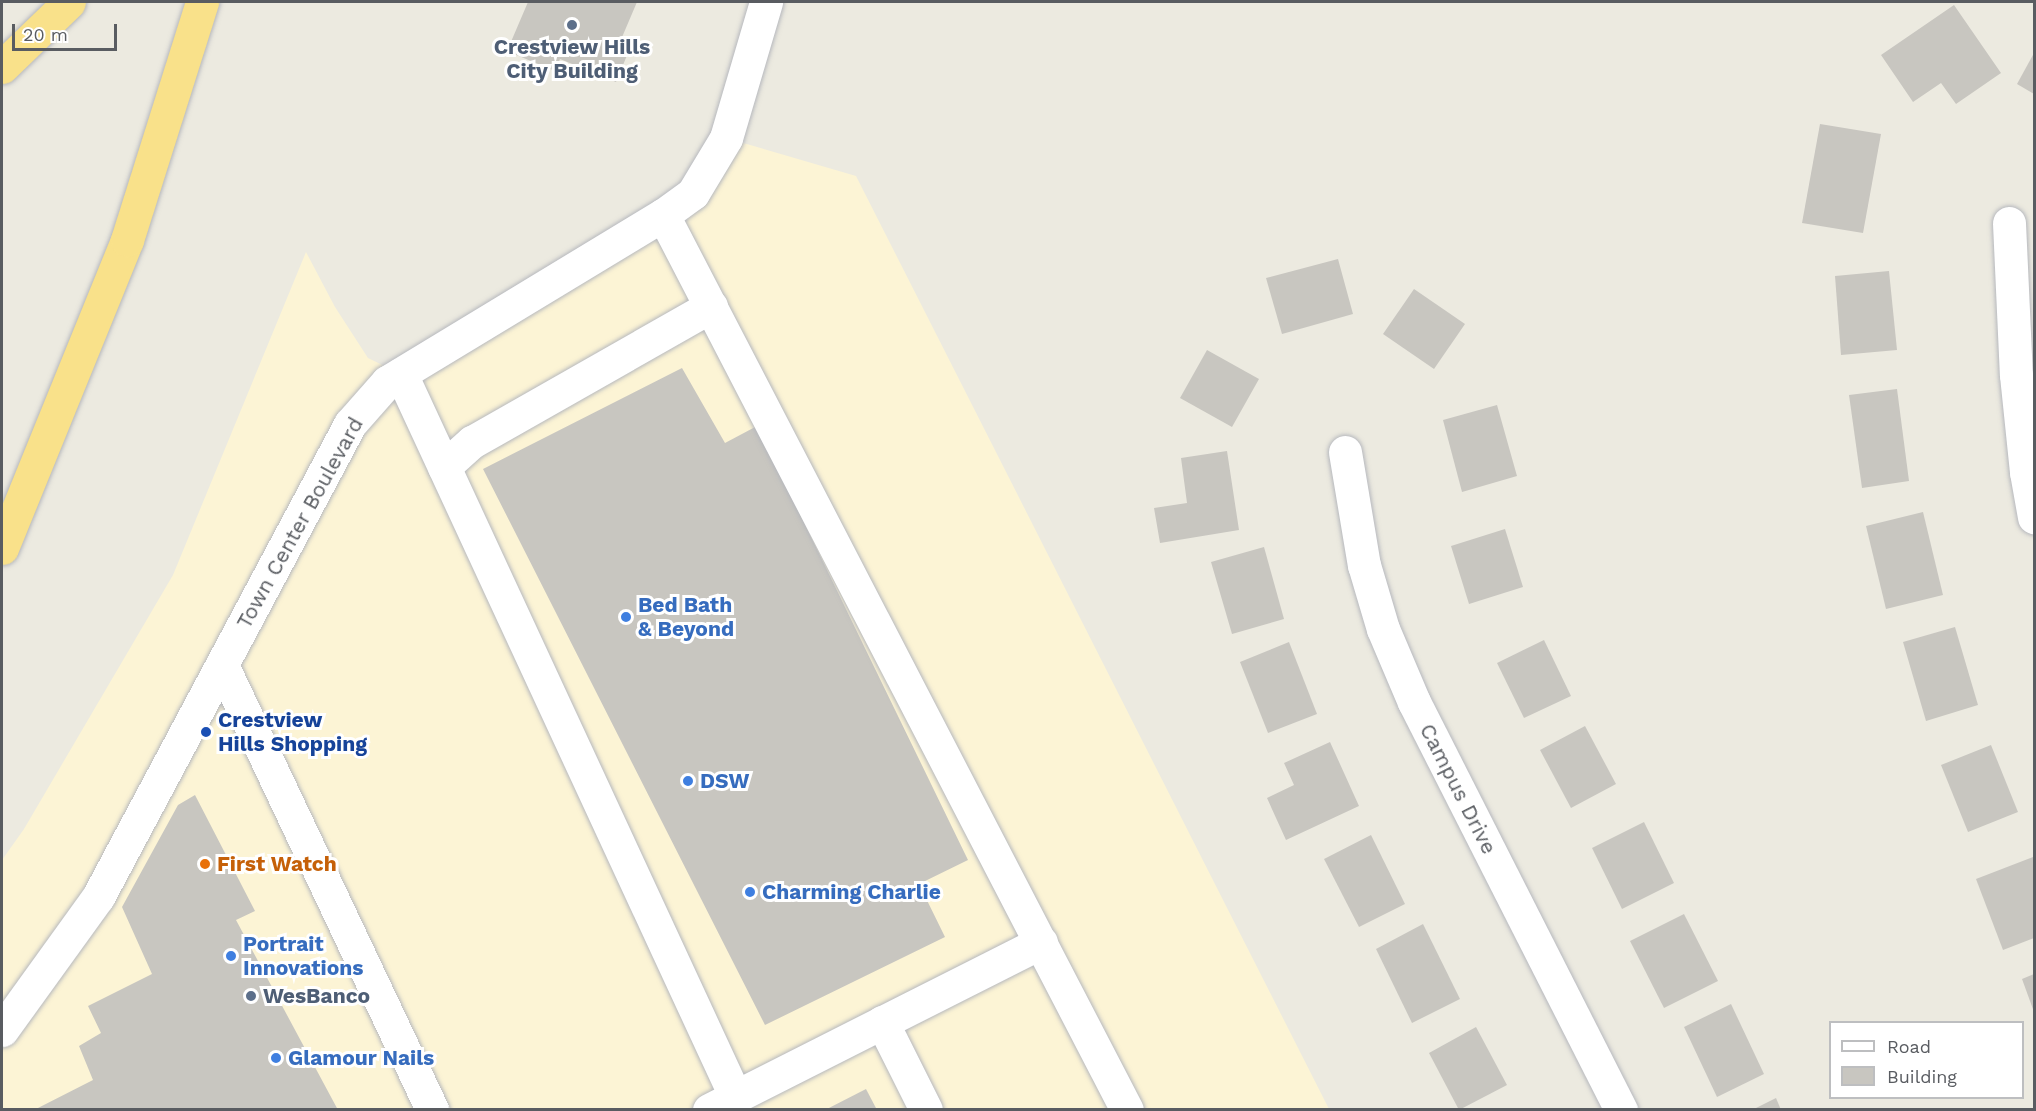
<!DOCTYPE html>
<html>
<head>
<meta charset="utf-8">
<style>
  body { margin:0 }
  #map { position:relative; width:2036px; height:1111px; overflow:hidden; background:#eceae0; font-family:"Work Sans",sans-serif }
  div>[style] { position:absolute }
  .commercial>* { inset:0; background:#fcf4d5 }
  .building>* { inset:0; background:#c8c6c0 }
  .roads { filter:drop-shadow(0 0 2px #b6b8bd) drop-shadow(0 0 2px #b6b8bd) }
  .minor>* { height:33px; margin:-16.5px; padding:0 16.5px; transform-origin:16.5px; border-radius:16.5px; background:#fff }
  .highway>* { height:33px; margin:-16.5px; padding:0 16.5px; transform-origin:16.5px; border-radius:16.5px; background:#f9e18a }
  .dots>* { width:16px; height:16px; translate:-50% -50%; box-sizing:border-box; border:3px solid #fff; border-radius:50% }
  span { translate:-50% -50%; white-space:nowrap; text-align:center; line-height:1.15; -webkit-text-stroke:6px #fff; paint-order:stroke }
  .service-label { font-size:21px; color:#4e5e75; font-weight:700 }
  .left { translate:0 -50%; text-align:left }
  .street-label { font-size:21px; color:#595c61 }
  .shop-label { font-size:21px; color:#366cbe; font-weight:700 }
  .transit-label { font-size:21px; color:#164399; font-weight:700 }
  .food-label { font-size:21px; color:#c56008; font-weight:700 }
  .frame { position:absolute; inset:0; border:3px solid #595c61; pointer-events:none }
  .legend { position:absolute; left:1829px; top:1021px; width:195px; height:78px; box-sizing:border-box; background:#fff; border:2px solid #bdbec0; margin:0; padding:8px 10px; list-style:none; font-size:18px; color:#595c61 }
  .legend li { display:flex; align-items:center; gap:12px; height:30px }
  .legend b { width:30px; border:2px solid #bdbec0 }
  .scale { position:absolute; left:12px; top:24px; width:105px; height:27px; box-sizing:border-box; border:3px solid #595c61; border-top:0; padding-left:8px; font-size:18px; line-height:21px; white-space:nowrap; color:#595c61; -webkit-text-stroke:4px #fff; paint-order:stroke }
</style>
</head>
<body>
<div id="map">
  <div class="commercial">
    <div style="clip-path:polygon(726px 138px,856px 176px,1329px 1109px,2px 1110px,2px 860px,24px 829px,173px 575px,306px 252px,335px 307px,368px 358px,401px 374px,663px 215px)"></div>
  </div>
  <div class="building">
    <div style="clip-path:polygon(528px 2px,637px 2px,617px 49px,628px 53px,616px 82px,560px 59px,555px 71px,507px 51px)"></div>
    <div style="clip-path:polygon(1954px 5px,2001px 73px,1956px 104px,1941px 83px,1913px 102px,1881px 55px)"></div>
    <div style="clip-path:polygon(2034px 53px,2034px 94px,2017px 84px)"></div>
    <div style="clip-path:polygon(1820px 124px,1881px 134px,1863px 233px,1802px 223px)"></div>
    <div style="clip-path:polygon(1338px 259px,1353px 314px,1282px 334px,1266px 278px)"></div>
    <div style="clip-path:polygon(1889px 271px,1897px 350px,1841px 355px,1835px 276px)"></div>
    <div style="clip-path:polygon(1414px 289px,1465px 324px,1434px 369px,1383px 334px)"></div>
    <div style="clip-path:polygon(1207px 350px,1259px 379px,1232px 427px,1180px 398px)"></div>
    <div style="clip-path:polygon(682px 368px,725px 443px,757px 426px,968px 860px,919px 884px,945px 937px,765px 1025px,483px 469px)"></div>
    <div style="clip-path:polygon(1897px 389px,1909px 481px,1862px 488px,1849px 395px)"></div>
    <div style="clip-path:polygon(1497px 405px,1517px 476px,1462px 492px,1443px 420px)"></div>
    <div style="clip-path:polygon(1227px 451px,1239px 530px,1160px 543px,1154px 508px,1187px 503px,1181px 458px)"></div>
    <div style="clip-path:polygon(1923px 512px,1943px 595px,1886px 609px,1866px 526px)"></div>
    <div style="clip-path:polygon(1505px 529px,1523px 587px,1469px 604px,1451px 546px)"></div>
    <div style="clip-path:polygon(1264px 547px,1284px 619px,1232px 634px,1211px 562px)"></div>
    <div style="clip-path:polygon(1955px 627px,1978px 705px,1926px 721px,1903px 642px)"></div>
    <div style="clip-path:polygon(1544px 640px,1571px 696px,1524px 718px,1497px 663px)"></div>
    <div style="clip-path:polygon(1289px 642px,1317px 714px,1268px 733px,1240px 662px)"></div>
    <div style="clip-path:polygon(1585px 726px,1616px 784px,1571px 808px,1540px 750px)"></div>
    <div style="clip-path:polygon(1330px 742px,1359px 806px,1286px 840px,1267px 798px,1294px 785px,1284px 763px)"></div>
    <div style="clip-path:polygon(1991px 745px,2018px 812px,1968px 832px,1941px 765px)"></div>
    <div style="clip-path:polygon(195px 795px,255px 911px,236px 920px,338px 1110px,34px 1110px,93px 1080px,79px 1046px,101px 1033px,88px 1006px,152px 974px,122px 907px,178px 805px)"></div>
    <div style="clip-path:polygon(1644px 822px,1674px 883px,1622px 909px,1592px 848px)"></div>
    <div style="clip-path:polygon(1371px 835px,1405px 904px,1359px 927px,1324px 859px)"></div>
    <div style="clip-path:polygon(2033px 857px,2034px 938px,2003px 950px,1976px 879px)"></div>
    <div style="clip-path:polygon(1684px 914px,1718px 981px,1664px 1008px,1630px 941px)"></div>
    <div style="clip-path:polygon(1423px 924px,1460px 999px,1412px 1023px,1376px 949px)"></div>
    <div style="clip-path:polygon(2034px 974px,2034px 1012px,2022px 979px)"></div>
    <div style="clip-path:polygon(1731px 1004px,1764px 1074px,1717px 1097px,1684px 1027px)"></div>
    <div style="clip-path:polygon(1476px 1027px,1507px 1085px,1459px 1110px,1429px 1053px)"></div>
    <div style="clip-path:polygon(866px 1089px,877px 1110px,825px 1110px)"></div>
    <div style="clip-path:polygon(1776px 1098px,1781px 1110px,1752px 1110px)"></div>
  </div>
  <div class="roads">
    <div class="minor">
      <div style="left:663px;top:215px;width:1008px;rotate:62.6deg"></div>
      <div style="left:2009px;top:223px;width:152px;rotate:87.4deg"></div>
      <div style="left:2016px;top:375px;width:98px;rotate:84.1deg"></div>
      <div style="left:2026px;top:472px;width:46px;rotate:79.9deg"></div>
      <div style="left:401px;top:374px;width:796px;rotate:65.17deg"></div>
      <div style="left:1345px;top:452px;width:115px;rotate:80.5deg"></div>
      <div style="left:1364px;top:565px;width:67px;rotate:73.5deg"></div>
      <div style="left:1383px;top:629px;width:79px;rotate:67deg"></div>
      <div style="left:1414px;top:702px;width:458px;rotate:63.1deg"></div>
      <div style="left:444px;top:467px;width:38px;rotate:-42deg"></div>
      <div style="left:472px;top:442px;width:275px;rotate:-29.6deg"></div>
      <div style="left:222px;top:665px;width:492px;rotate:64.7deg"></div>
      <div style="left:882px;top:1022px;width:98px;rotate:63.4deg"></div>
      <div style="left:2px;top:1030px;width:164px;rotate:-54.2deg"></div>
      <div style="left:98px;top:897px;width:536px;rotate:-61.95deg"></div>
      <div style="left:350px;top:424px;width:56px;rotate:-48.6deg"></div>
      <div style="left:387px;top:382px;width:323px;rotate:-31.2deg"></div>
      <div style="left:663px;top:215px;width:37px;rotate:-36deg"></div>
      <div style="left:693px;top:193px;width:64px;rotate:-59deg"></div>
      <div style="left:726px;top:138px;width:142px;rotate:-73.6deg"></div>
      <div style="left:709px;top:1110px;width:372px;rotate:-26.8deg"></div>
    </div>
    <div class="highway">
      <div style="left:2px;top:67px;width:93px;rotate:-44.1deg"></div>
      <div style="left:2px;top:548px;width:332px;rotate:-67.9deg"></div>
      <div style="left:127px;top:240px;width:250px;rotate:-72.5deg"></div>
    </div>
  </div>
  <div class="dots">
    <div style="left:572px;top:25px;background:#5c6f8a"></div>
    <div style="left:626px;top:617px;background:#3f7fe0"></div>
    <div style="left:206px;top:732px;background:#1a4fb4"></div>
    <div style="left:688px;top:781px;background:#3f7fe0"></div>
    <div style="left:205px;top:864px;background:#e8710a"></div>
    <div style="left:750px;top:892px;background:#3f7fe0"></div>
    <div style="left:231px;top:956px;background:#3f7fe0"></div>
    <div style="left:251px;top:996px;background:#5c6f8a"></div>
    <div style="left:276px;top:1058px;background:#3f7fe0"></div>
  </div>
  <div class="service-label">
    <span style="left:572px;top:59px">Crestview Hills<br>City Building</span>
    <span class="left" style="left:263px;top:996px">WesBanco</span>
  </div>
  <div class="street-label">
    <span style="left:300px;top:523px;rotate:-61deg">Town Center Boulevard</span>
    <span style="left:1458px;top:789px;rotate:63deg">Campus Drive</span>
  </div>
  <div class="shop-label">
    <span class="left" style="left:638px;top:617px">Bed Bath<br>&amp; Beyond</span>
    <span class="left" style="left:700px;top:781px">DSW</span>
    <span class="left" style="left:762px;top:892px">Charming Charlie</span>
    <span class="left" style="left:243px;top:956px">Portrait<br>Innovations</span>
    <span class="left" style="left:288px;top:1058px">Glamour Nails</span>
  </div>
  <div class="transit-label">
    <span class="left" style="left:218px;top:732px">Crestview<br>Hills Shopping</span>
  </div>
  <div class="food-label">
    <span class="left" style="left:217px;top:864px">First Watch</span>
  </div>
  <div class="frame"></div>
  <ul class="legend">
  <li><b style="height:8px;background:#fff"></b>Road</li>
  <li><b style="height:16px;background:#c8c6c0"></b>Building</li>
  </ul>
  <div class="scale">20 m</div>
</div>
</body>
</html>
